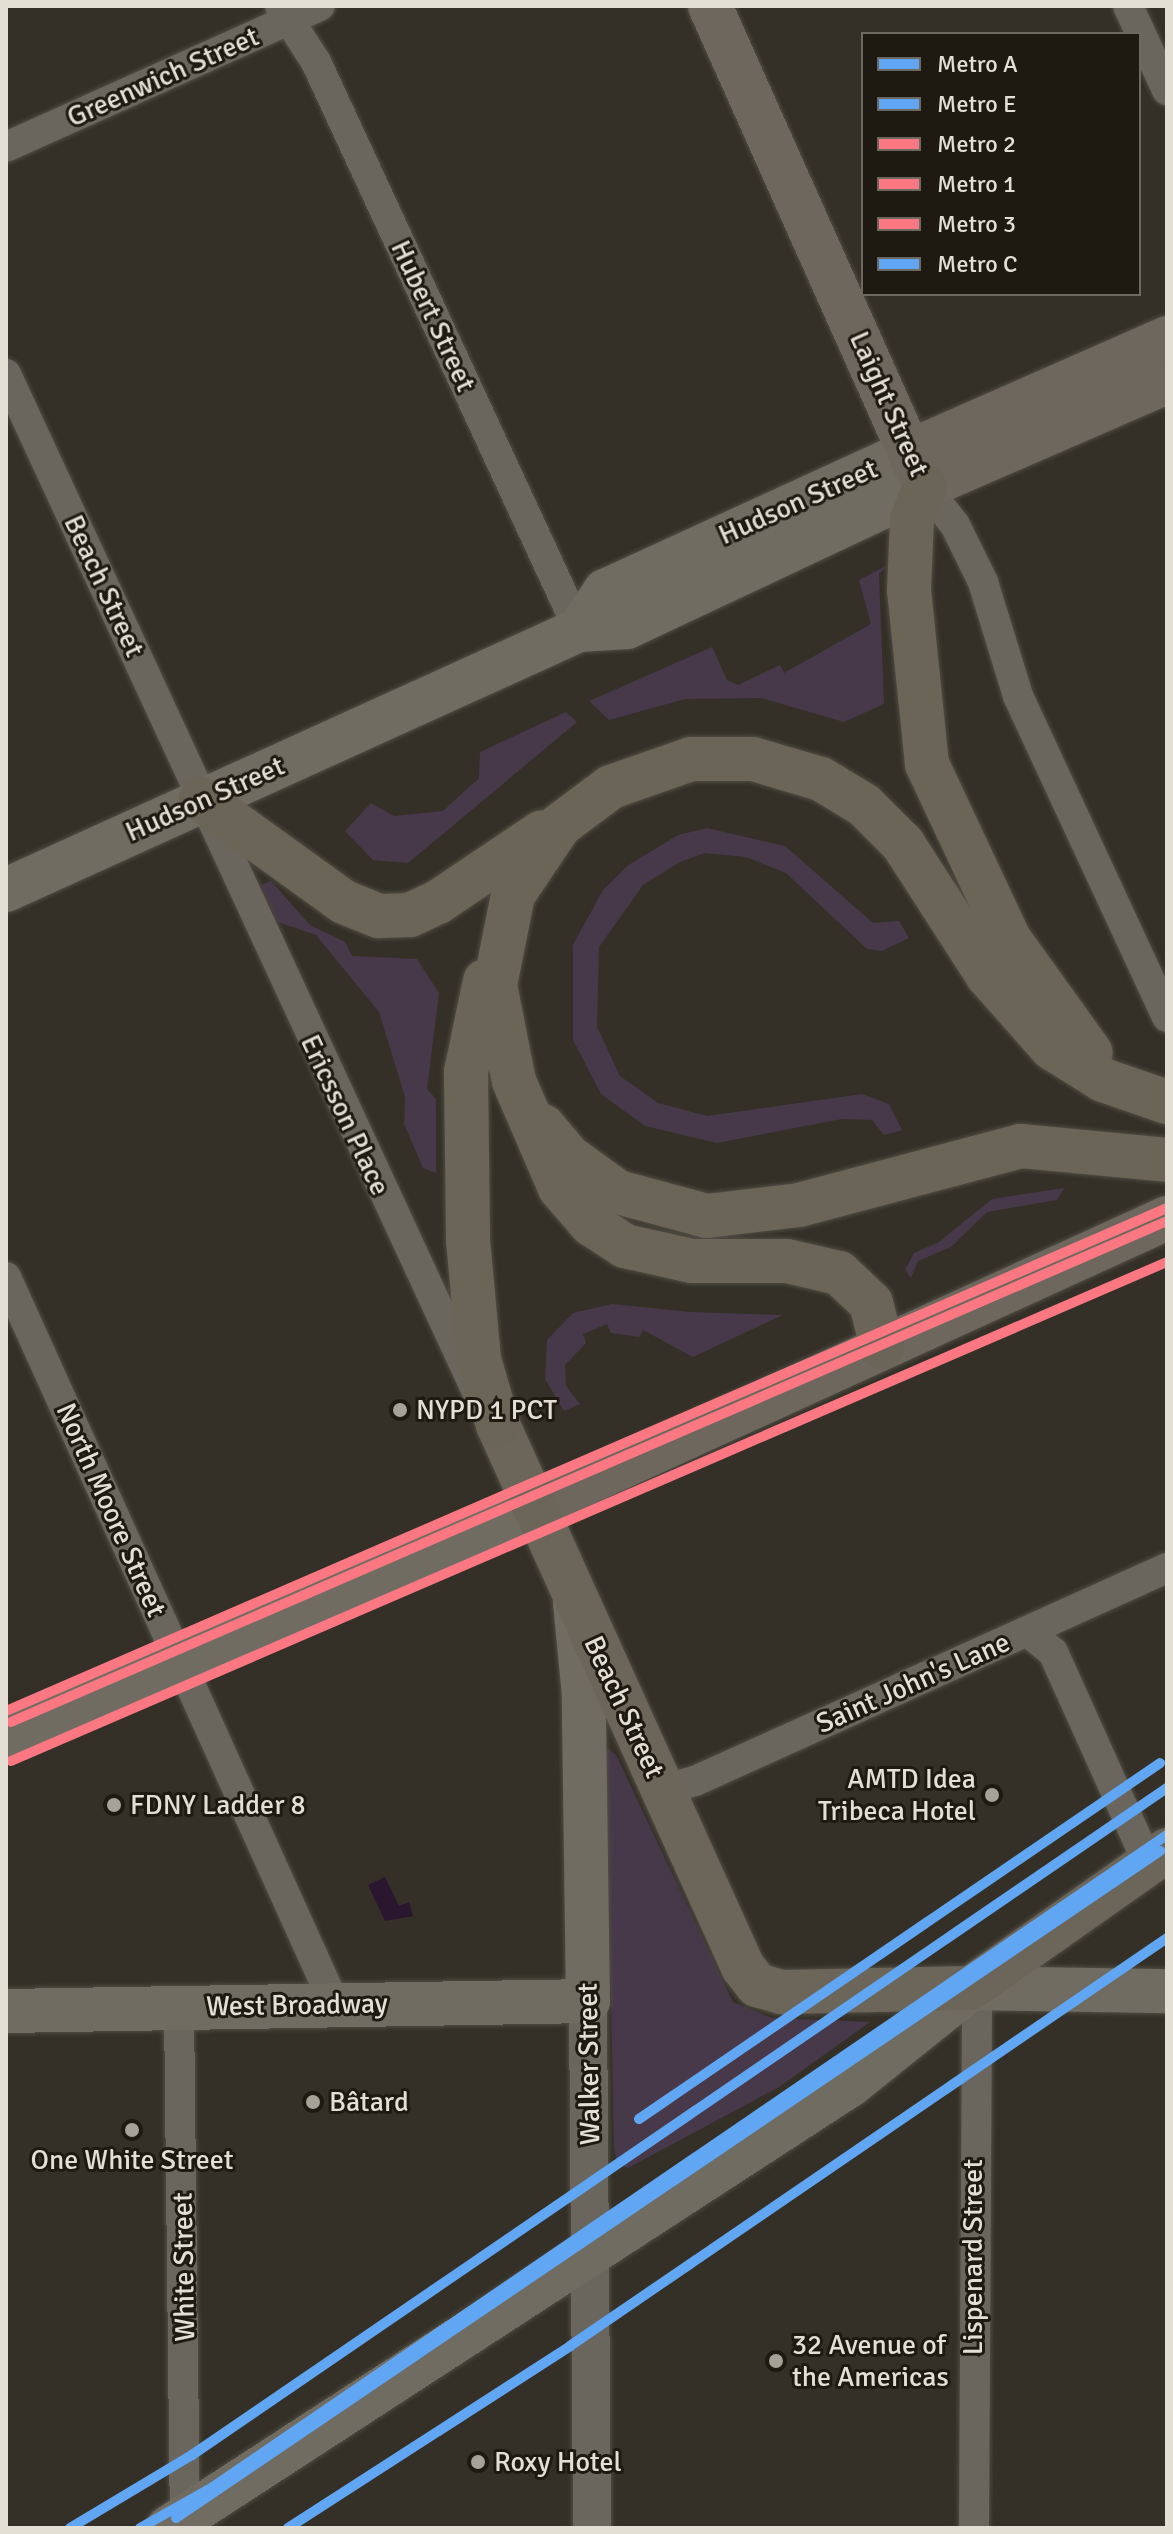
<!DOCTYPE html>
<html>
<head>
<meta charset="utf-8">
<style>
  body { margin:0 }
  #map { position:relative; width:1173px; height:2534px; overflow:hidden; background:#343027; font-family:Signika,sans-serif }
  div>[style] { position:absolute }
  .green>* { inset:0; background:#47394a }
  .water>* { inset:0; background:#2b162f }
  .roads { filter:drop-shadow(0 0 2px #4f4c44) drop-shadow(0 0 2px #4f4c44) }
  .minor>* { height:30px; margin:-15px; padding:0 15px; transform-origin:15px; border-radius:15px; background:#6a665e }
  .tertiary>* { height:38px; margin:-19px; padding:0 19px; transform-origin:19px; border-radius:19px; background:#6a665e }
  .secondary>* { height:44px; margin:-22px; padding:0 22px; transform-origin:22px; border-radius:22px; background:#706c62 }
  .primary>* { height:44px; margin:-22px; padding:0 22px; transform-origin:22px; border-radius:22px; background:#6d675d }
  .trunk>* { height:44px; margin:-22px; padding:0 22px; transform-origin:22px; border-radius:22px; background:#6c665a }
  .motorway>* { height:44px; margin:-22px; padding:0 22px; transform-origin:22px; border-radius:22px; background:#6b6558 }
  .metro-1>* { height:10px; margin:-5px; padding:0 5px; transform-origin:5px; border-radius:5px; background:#60a6f3 }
  .metro-2>* { height:10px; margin:-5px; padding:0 5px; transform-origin:5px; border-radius:5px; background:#60a6f3 }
  .metro-3>* { height:10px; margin:-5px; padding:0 5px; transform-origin:5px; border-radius:5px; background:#fb7782 }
  .metro-4>* { height:10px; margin:-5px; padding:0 5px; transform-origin:5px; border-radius:5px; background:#fb7782 }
  .metro-5>* { height:10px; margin:-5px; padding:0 5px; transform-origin:5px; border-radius:5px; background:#fb7782 }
  .metro-6>* { height:10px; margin:-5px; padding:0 5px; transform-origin:5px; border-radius:5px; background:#60a6f3 }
  .dots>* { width:22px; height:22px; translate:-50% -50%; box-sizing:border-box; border:4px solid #1e1a12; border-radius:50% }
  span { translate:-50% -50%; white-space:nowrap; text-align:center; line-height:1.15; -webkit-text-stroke:6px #1e1a12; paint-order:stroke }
  .street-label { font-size:28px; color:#e4dfd4 }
  .poi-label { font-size:28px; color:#e4dfd4 }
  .left { translate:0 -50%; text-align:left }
  .right { translate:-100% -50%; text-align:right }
  .frame { position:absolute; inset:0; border:8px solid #e4dfd4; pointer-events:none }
  .legend { position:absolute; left:861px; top:32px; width:280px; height:264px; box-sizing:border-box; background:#1e1a12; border:2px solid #6d6960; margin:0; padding:10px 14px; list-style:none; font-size:24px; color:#e4dfd4 }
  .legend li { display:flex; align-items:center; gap:16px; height:40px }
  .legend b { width:40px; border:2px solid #6d6960 }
</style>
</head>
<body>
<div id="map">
  <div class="green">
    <div style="clip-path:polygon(888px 565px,879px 574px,884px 704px,844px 722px,761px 698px,685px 699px,609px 720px,589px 701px,712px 647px,727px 680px,738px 685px,780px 665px,784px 673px,871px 624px,859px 580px)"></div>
    <div style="clip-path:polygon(566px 712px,577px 722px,408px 863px,373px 860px,345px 831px,371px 803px,394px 816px,443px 811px,479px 778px,480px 752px)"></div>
    <div style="clip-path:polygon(707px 828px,785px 846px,873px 923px,899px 921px,909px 938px,882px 951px,867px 949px,786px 873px,746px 857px,705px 853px,680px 862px,643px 885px,599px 947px,597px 1027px,620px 1076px,658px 1103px,707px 1116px,862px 1094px,889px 1104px,902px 1130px,884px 1135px,872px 1120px,842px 1119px,717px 1143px,645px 1126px,601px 1094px,573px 1040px,573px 945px,603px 890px,627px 866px,678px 835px)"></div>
    <div style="clip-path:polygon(271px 881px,310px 925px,345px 942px,352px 956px,417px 959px,439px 993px,427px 1089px,436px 1099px,436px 1173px,423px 1168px,404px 1124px,405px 1097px,379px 1012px,316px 935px,278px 922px,261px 885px)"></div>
    <div style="clip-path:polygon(1064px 1188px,1057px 1200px,987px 1212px,951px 1247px,918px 1261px,911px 1278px,905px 1270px,914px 1253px,939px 1242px,992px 1199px)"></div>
    <div style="clip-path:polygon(612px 1304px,690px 1312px,783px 1315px,693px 1357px,643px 1330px,639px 1337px,611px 1333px,607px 1324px,583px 1334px,586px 1343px,565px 1365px,566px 1386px,580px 1404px,564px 1411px,545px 1379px,547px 1340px,573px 1313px)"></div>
    <div style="clip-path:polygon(606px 1747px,616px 1755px,733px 2002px,772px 2018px,870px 2022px,779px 2087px,628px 2168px,617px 2164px,614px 2149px)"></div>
  </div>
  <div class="water">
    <div style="clip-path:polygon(385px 1877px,399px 1906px,409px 1902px,413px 1916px,385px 1921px,368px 1885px)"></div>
  </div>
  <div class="roads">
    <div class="minor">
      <div style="left:280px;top:6px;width:67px;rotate:57.3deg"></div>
      <div style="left:316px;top:62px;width:626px;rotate:65.15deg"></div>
      <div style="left:1128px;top:6px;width:93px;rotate:65.1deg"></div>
      <div style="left:6px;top:147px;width:344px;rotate:-24.2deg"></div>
      <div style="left:6px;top:374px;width:1122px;rotate:65.17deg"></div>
      <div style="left:925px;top:487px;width:48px;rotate:51.7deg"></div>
      <div style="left:955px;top:525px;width:64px;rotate:63.8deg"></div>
      <div style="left:983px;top:582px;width:119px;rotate:72.9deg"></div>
      <div style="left:1018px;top:696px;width:354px;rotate:65.1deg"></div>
      <div style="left:6px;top:1277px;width:799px;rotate:65.68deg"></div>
      <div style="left:1028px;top:1632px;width:32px;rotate:39deg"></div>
      <div style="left:1053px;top:1652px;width:231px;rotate:65.8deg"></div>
      <div style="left:657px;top:1778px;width:22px;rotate:22deg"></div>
      <div style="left:677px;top:1786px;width:19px;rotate:-16deg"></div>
      <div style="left:695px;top:1781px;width:518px;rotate:-24.29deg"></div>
      <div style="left:971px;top:1988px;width:22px;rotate:74deg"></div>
      <div style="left:977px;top:2009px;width:519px;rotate:90.33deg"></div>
      <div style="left:179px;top:2007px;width:521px;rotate:89.34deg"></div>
    </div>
    <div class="tertiary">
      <div style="left:588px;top:2001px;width:527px;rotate:89.57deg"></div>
    </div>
    <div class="secondary">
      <div style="left:579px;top:630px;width:47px;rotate:-56.3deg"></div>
      <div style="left:605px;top:591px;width:337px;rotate:-24.6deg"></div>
      <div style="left:6px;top:890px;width:629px;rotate:-24.41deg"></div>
      <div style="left:579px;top:630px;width:48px;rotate:-3.6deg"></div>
      <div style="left:627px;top:627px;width:329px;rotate:-25.2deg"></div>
      <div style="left:6px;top:1739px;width:577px;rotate:-23.72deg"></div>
      <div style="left:6px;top:2011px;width:582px;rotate:-0.98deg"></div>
      <div style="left:588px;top:2001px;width:305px;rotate:-90.8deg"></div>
      <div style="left:584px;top:1696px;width:94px;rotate:-95.5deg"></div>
      <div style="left:168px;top:2528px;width:813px;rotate:-33.01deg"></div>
      <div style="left:850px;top:2085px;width:155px;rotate:-38.7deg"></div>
      <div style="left:971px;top:1988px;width:196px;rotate:0.9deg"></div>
    </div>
    <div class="primary">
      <div style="left:710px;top:6px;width:527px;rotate:65.92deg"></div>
      <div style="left:925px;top:487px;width:264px;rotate:-23.5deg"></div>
      <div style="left:911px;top:451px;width:280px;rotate:-23.8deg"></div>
      <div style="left:534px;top:1507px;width:696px;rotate:-24.54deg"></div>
    </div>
    <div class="trunk">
      <div style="left:498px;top:1425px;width:595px;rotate:65.68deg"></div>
      <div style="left:743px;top:1967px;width:23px;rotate:52deg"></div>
      <div style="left:757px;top:1985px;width:26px;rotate:16deg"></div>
      <div style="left:782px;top:1992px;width:189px;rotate:-1.2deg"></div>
      <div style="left:971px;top:1988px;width:240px;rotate:-35.1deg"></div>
    </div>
    <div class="motorway">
      <div style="left:925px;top:487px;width:35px;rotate:112deg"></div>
      <div style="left:912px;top:519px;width:71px;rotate:92.4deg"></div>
      <div style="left:909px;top:590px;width:175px;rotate:84.1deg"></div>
      <div style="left:927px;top:764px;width:193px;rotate:64.9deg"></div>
      <div style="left:1009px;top:939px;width:140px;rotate:54.3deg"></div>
      <div style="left:201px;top:799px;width:176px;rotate:35.8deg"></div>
      <div style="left:344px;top:902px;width:38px;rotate:22deg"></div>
      <div style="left:379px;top:916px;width:31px;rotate:-2deg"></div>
      <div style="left:410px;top:915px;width:31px;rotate:-25deg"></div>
      <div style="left:438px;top:902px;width:125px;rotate:-33.9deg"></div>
      <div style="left:485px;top:981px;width:93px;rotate:101.8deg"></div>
      <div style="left:466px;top:1072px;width:168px;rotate:89.3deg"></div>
      <div style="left:468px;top:1240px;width:120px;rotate:84.7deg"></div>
      <div style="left:479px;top:1359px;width:69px;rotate:73.9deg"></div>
      <div style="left:543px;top:1126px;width:39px;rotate:50deg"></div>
      <div style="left:568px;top:1156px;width:62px;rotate:35.8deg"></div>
      <div style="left:618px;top:1192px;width:92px;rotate:15.1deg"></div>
      <div style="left:707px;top:1216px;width:93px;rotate:-6.8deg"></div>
      <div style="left:799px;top:1205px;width:229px;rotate:-14.9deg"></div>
      <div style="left:1020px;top:1146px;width:148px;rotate:5.4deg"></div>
      <div style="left:882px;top:1347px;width:45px;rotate:-104deg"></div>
      <div style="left:871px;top:1303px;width:44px;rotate:-136.8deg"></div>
      <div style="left:839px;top:1273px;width:53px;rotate:-167deg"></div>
      <div style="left:787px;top:1261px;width:95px;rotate:180deg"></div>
      <div style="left:692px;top:1261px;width:69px;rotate:-167.4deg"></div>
      <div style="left:625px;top:1246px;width:40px;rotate:-147.1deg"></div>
      <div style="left:591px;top:1224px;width:48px;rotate:-130.7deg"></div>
      <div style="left:560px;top:1188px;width:116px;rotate:-113.3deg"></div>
      <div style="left:514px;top:1081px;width:98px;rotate:-101.2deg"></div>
      <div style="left:495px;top:985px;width:92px;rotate:-78.7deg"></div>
      <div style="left:513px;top:895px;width:84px;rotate:-56.1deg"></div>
      <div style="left:560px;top:825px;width:64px;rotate:-36.7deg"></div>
      <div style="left:611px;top:787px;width:85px;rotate:-19.3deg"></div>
      <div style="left:691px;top:759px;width:62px"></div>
      <div style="left:753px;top:759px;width:71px;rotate:16.4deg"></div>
      <div style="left:821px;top:779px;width:50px;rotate:31.2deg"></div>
      <div style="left:864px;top:805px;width:55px;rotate:45deg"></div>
      <div style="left:903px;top:844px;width:157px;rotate:57.2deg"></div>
      <div style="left:988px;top:976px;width:96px;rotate:48.4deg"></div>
      <div style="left:1052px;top:1048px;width:60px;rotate:32.1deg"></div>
      <div style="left:1103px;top:1080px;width:68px;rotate:19deg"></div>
    </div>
  </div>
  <div class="metro-1">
    <div style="left:140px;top:2528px;width:84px;rotate:-29.3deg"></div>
    <div style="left:213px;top:2487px;width:1156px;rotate:-34.35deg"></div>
  </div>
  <div class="metro-2">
    <div style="left:70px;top:2528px;width:142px;rotate:-30.9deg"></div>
    <div style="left:192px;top:2455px;width:1181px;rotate:-34.38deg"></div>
    <div style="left:288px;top:2528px;width:336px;rotate:-32.8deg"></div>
    <div style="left:570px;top:2346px;width:723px;rotate:-34.35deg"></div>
  </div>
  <div class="metro-3">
    <div style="left:6px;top:1711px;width:1265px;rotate:-23.42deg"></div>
  </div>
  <div class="metro-4">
    <div style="left:11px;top:1722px;width:1260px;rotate:-23.43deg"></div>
  </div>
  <div class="metro-5">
    <div style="left:11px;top:1761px;width:1259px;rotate:-23.35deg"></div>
  </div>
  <div class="metro-6">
    <div style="left:639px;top:2119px;width:631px;rotate:-34.34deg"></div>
    <div style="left:176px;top:2518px;width:1189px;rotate:-34.13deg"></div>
  </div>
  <div class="dots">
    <div style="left:400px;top:1410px;background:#a6a297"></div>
    <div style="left:992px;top:1795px;background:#a6a297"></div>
    <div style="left:114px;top:1805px;background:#a6a297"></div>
    <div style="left:313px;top:2102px;background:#a6a297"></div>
    <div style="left:132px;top:2130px;background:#a6a297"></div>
    <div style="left:776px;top:2361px;background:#a6a297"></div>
    <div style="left:478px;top:2462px;background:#a6a297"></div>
  </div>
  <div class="street-label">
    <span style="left:163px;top:77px;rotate:-24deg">Greenwich Street</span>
    <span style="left:433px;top:316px;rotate:65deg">Hubert Street</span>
    <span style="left:889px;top:404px;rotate:66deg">Laight Street</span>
    <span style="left:798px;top:502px;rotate:-24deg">Hudson Street</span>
    <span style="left:104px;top:586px;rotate:65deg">Beach Street</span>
    <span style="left:205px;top:799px;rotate:-24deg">Hudson Street</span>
    <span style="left:345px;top:1115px;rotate:65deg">Ericsson Place</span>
    <span style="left:111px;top:1510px;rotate:66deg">North Moore Street</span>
    <span style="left:913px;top:1683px;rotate:-24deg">Saint John's Lane</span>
    <span style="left:624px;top:1707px;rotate:65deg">Beach Street</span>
    <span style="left:297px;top:2005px;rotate:-1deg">West Broadway</span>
    <span style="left:589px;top:2064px;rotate:-91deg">Walker Street</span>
    <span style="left:973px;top:2257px;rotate:-90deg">Lispenard Street</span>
    <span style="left:184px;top:2267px;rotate:-91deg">White Street</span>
  </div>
  <div class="poi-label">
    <span class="left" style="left:416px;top:1410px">NYPD 1 PCT</span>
    <span class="right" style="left:976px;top:1795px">AMTD Idea<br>Tribeca Hotel</span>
    <span class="left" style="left:130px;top:1805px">FDNY Ladder 8</span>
    <span class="left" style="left:329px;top:2102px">Bâtard</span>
    <span style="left:132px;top:2160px">One White Street</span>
    <span class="left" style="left:792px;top:2361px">32 Avenue of<br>the Americas</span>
    <span class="left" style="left:494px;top:2462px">Roxy Hotel</span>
  </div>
  <div class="frame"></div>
  <ul class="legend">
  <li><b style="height:10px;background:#60a6f3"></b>Metro A</li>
  <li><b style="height:10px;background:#60a6f3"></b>Metro E</li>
  <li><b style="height:10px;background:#fb7782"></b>Metro 2</li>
  <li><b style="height:10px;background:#fb7782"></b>Metro 1</li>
  <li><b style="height:10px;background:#fb7782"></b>Metro 3</li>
  <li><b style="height:10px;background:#60a6f3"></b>Metro C</li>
  </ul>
</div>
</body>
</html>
